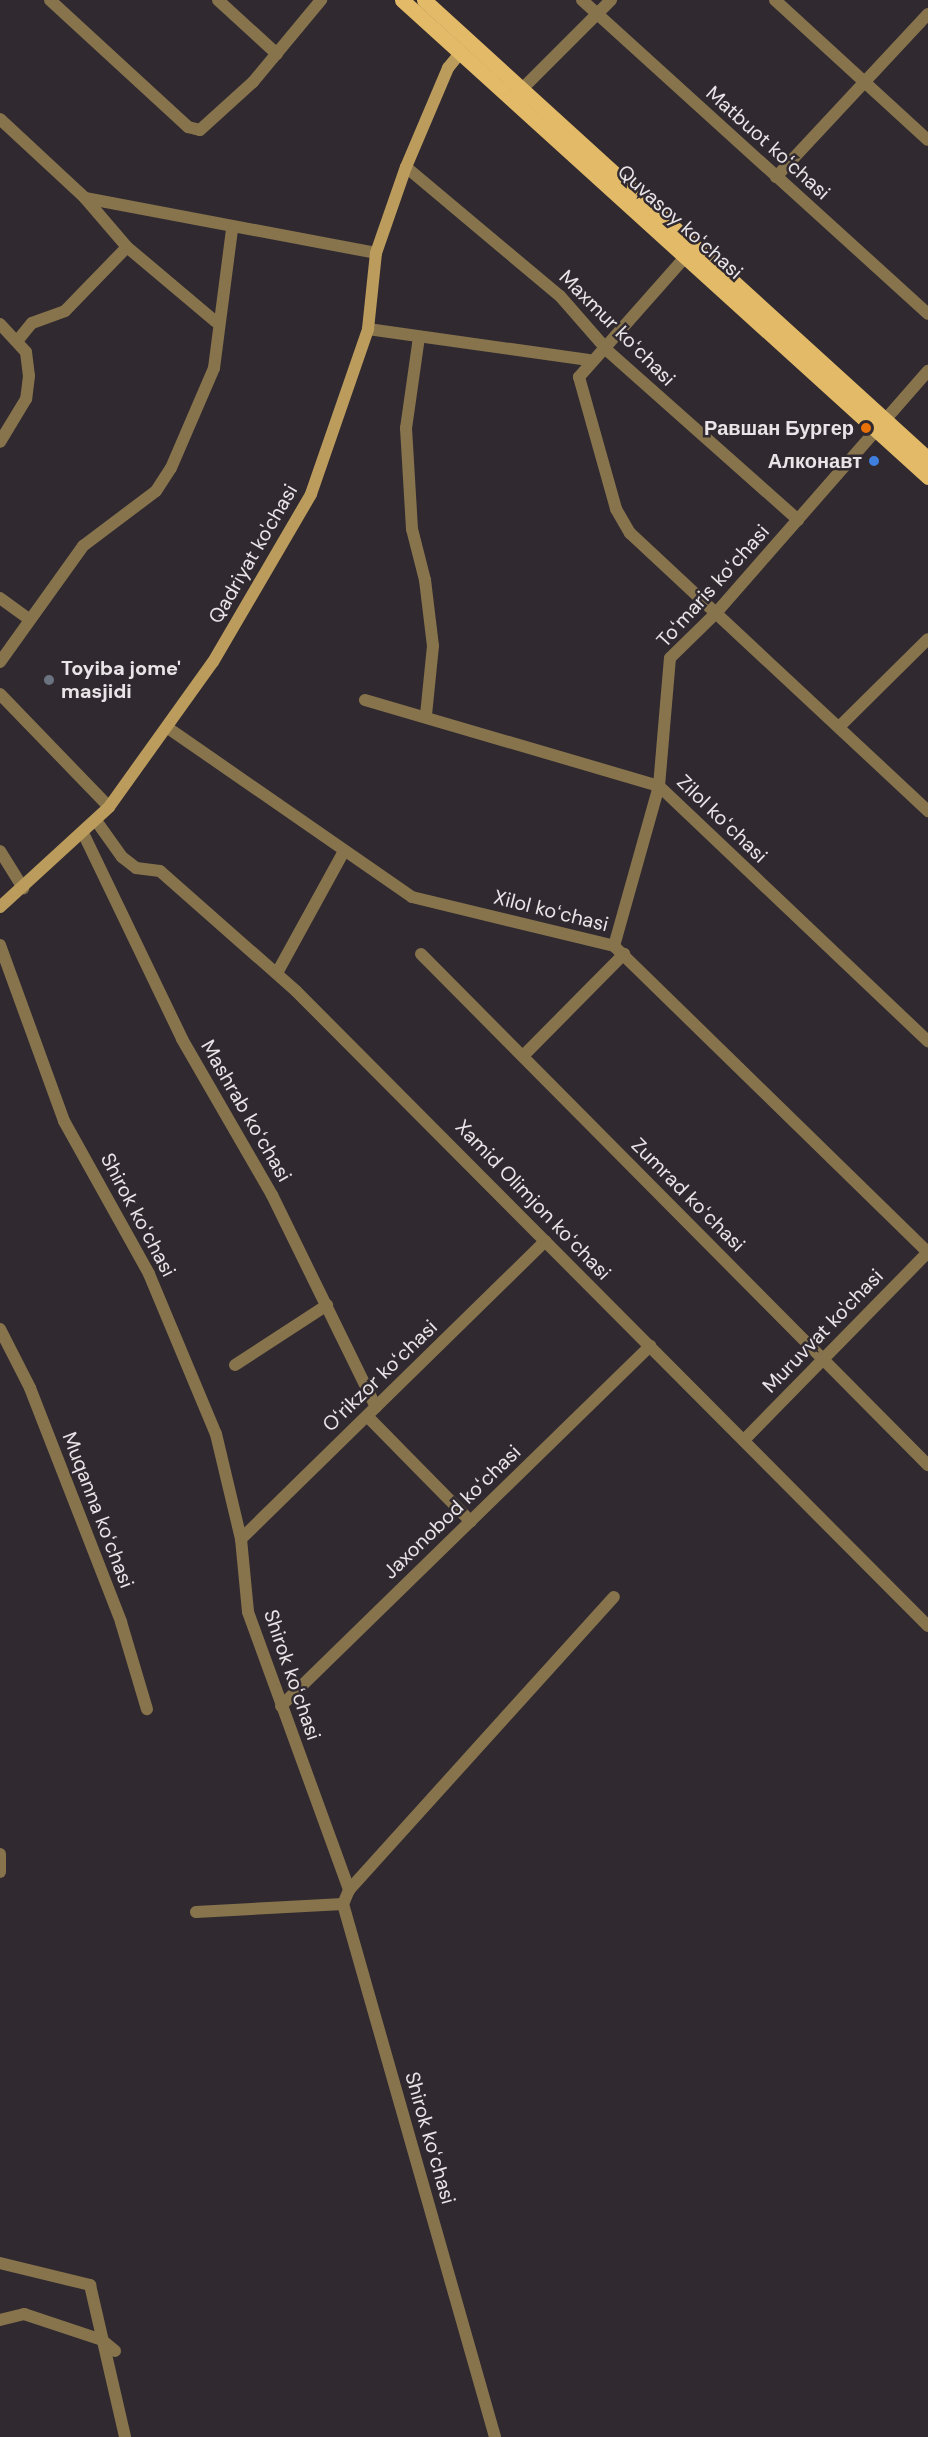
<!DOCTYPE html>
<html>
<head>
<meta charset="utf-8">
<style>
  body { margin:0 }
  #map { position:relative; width:928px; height:2437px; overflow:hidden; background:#302a30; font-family:"DM Sans",sans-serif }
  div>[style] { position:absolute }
  .street>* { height:12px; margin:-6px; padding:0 6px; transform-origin:6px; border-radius:6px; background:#87744d }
  .secondary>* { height:12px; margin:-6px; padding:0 6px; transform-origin:6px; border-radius:6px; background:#bb9c5c }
  .primary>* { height:15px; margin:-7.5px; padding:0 7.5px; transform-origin:7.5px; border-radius:7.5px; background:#e3ba67 }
  .dots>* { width:16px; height:16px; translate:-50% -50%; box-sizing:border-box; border:3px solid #302a30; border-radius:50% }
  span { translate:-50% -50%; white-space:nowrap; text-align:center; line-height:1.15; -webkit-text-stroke:5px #302a30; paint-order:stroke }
  .street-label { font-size:20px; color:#e8e4e7 }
  .poi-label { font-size:20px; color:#e8e4e7; font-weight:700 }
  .right { translate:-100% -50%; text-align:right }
  .left { translate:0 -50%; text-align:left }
</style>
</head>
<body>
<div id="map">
  <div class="street">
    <div style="left:50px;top:0;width:188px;rotate:42.6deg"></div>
    <div style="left:188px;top:127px;width:12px;rotate:14deg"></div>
    <div style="left:200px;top:130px;width:72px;rotate:-42.2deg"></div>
    <div style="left:253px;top:82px;width:107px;rotate:-50.3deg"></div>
    <div style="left:218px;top:0;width:80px;rotate:42.5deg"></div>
    <div style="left:582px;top:0;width:467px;rotate:42.2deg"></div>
    <div style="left:775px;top:0;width:207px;rotate:42.5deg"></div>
    <div style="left:522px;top:89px;width:126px;rotate:-45deg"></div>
    <div style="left:0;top:119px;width:116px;rotate:42.9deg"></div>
    <div style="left:85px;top:198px;width:296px;rotate:10.7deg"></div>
    <div style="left:406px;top:167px;width:201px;rotate:40deg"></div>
    <div style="left:560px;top:296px;width:74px;rotate:48.8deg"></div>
    <div style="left:609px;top:352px;width:253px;rotate:41.6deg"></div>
    <div style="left:776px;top:177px;width:223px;rotate:-47deg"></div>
    <div style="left:85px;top:198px;width:65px;rotate:49.4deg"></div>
    <div style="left:687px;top:255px;width:163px;rotate:131.5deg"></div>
    <div style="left:579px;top:377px;width:137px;rotate:74.3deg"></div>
    <div style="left:616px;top:509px;width:28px;rotate:60deg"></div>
    <div style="left:630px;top:533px;width:408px;rotate:43deg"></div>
    <div style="left:0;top:324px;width:38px;rotate:47deg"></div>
    <div style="left:26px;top:352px;width:24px;rotate:83deg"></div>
    <div style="left:29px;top:376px;width:23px;rotate:97deg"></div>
    <div style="left:26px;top:399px;width:50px;rotate:121.2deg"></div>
    <div style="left:368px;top:329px;width:223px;rotate:8deg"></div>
    <div style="left:419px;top:337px;width:92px;rotate:98.1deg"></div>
    <div style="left:406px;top:428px;width:101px;rotate:86.6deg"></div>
    <div style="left:412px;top:529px;width:53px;rotate:75.7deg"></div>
    <div style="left:425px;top:580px;width:66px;rotate:83.1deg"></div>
    <div style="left:433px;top:646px;width:69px;rotate:95.8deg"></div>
    <div style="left:18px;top:340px;width:22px;rotate:-51deg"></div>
    <div style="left:32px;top:323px;width:35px;rotate:-20deg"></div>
    <div style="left:65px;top:311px;width:89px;rotate:-45.9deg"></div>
    <div style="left:127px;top:247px;width:116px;rotate:40.1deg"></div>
    <div style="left:0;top:598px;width:34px;rotate:36deg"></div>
    <div style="left:0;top:662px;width:143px;rotate:-54.4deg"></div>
    <div style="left:83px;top:546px;width:91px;rotate:-37deg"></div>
    <div style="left:156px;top:491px;width:27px;rotate:-57deg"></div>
    <div style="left:171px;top:468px;width:109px;rotate:-66.7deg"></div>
    <div style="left:214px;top:368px;width:139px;rotate:-82.6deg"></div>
    <div style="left:0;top:694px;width:157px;rotate:46deg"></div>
    <div style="left:365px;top:700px;width:306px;rotate:16.3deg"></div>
    <div style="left:659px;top:786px;width:371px;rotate:43.5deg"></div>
    <div style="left:841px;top:725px;width:122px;rotate:-44.7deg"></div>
    <div style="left:168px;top:728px;width:297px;rotate:34.7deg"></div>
    <div style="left:412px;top:897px;width:208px;rotate:13.6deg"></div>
    <div style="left:614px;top:946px;width:438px;rotate:44.3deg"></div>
    <div style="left:97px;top:822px;width:43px;rotate:54.5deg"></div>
    <div style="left:122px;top:857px;width:18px;rotate:38deg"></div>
    <div style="left:136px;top:868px;width:24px;rotate:7deg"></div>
    <div style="left:160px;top:871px;width:181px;rotate:41.4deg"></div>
    <div style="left:296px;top:991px;width:896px;rotate:45.14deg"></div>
    <div style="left:84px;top:835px;width:226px;rotate:64.3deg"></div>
    <div style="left:182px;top:1039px;width:180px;rotate:60deg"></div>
    <div style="left:272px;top:1195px;width:236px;rotate:63.9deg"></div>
    <div style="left:0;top:851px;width:44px;rotate:58.1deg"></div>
    <div style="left:0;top:945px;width:187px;rotate:70deg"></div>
    <div style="left:64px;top:1121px;width:175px;rotate:60.9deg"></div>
    <div style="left:149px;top:1274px;width:173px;rotate:67.3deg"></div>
    <div style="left:216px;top:1434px;width:108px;rotate:76.6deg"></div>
    <div style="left:241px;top:1539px;width:73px;rotate:84.5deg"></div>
    <div style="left:248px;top:1612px;width:296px;rotate:70deg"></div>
    <div style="left:349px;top:1890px;width:15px;rotate:113deg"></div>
    <div style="left:343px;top:1904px;width:554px;rotate:74.08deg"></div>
    <div style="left:614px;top:946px;width:166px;rotate:-74.3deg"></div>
    <div style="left:659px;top:786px;width:128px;rotate:-85.1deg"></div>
    <div style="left:670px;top:658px;width:64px;rotate:-44.4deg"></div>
    <div style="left:716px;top:613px;width:322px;rotate:-48.8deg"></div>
    <div style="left:421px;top:954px;width:720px;rotate:45.23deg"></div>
    <div style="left:277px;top:973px;width:137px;rotate:-61.2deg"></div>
    <div style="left:523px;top:1056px;width:144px;rotate:-45.3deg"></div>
    <div style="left:0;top:1329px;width:66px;rotate:63deg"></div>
    <div style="left:30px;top:1388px;width:251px;rotate:68.7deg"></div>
    <div style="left:121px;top:1622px;width:91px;rotate:73.4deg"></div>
    <div style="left:235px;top:1365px;width:110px;rotate:-33.1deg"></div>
    <div style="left:367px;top:1416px;width:148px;rotate:45.5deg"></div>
    <div style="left:746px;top:1438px;width:260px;rotate:-45.6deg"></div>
    <div style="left:241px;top:1539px;width:426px;rotate:-44.4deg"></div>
    <div style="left:281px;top:1706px;width:516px;rotate:-44.29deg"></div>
    <div style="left:0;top:1854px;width:18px;rotate:90deg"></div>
    <div style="left:349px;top:1890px;width:395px;rotate:-47.9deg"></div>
    <div style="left:196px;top:1912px;width:147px;rotate:-3.1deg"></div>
    <div style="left:0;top:2263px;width:93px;rotate:13.7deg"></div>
    <div style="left:90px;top:2285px;width:156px;rotate:77deg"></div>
    <div style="left:0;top:2320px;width:25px;rotate:-14deg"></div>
    <div style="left:24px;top:2314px;width:82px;rotate:18.4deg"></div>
    <div style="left:102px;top:2340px;width:17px;rotate:40deg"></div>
  </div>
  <div class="secondary">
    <div style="left:0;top:907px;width:148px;rotate:-42.5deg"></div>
    <div style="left:109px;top:807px;width:178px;rotate:-54.4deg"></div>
    <div style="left:213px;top:662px;width:194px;rotate:-59.7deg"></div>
    <div style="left:311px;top:494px;width:175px;rotate:-70.9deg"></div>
    <div style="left:368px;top:329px;width:76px;rotate:-84deg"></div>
    <div style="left:376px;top:253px;width:91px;rotate:-70.8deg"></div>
    <div style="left:406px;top:167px;width:108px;rotate:-67deg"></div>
    <div style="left:448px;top:68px;width:19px;rotate:-51deg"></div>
  </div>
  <div class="primary">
    <div style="left:402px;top:0;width:710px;rotate:42.2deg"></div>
    <div style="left:424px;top:0;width:682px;rotate:42.32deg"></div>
  </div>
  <div class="dots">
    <div style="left:866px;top:428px;background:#e8710a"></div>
    <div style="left:874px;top:461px;background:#3f7fe0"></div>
    <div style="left:49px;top:680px;background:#6b7280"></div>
  </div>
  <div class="street-label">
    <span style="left:768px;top:143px;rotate:42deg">Matbuot koʻchasi</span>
    <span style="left:680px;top:222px;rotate:42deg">Quvasoy koʻchasi</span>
    <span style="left:617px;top:328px;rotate:45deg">Maxmur koʻchasi</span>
    <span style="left:253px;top:554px;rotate:-60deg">Qadriyat ko'chasi</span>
    <span style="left:713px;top:586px;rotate:-48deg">Toʻmaris koʻchasi</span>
    <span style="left:722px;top:819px;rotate:44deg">Zilol koʻchasi</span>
    <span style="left:551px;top:911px;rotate:14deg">Xilol koʻchasi</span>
    <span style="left:246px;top:1111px;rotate:60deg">Mashrab koʻchasi</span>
    <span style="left:688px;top:1195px;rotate:45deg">Zumrad koʻchasi</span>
    <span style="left:533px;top:1200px;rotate:46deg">Xamid Olimjon koʻchasi</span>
    <span style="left:138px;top:1215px;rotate:62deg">Shirok koʻchasi</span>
    <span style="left:823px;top:1331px;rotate:-46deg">Muruvvat ko'chasi</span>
    <span style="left:380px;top:1376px;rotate:-44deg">Oʻrikzor koʻchasi</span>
    <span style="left:98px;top:1510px;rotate:69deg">Muqanna koʻchasi</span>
    <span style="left:452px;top:1512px;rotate:-44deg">Jaxonobod koʻchasi</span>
    <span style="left:292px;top:1675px;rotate:71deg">Shirok koʻchasi</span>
    <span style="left:430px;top:2138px;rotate:74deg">Shirok koʻchasi</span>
  </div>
  <div class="poi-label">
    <span class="right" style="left:854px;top:428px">Равшан Бургер</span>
    <span class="right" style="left:862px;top:461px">Алконавт</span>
    <span class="left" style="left:61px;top:680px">Toyiba jome'<br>masjidi</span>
  </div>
</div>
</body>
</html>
